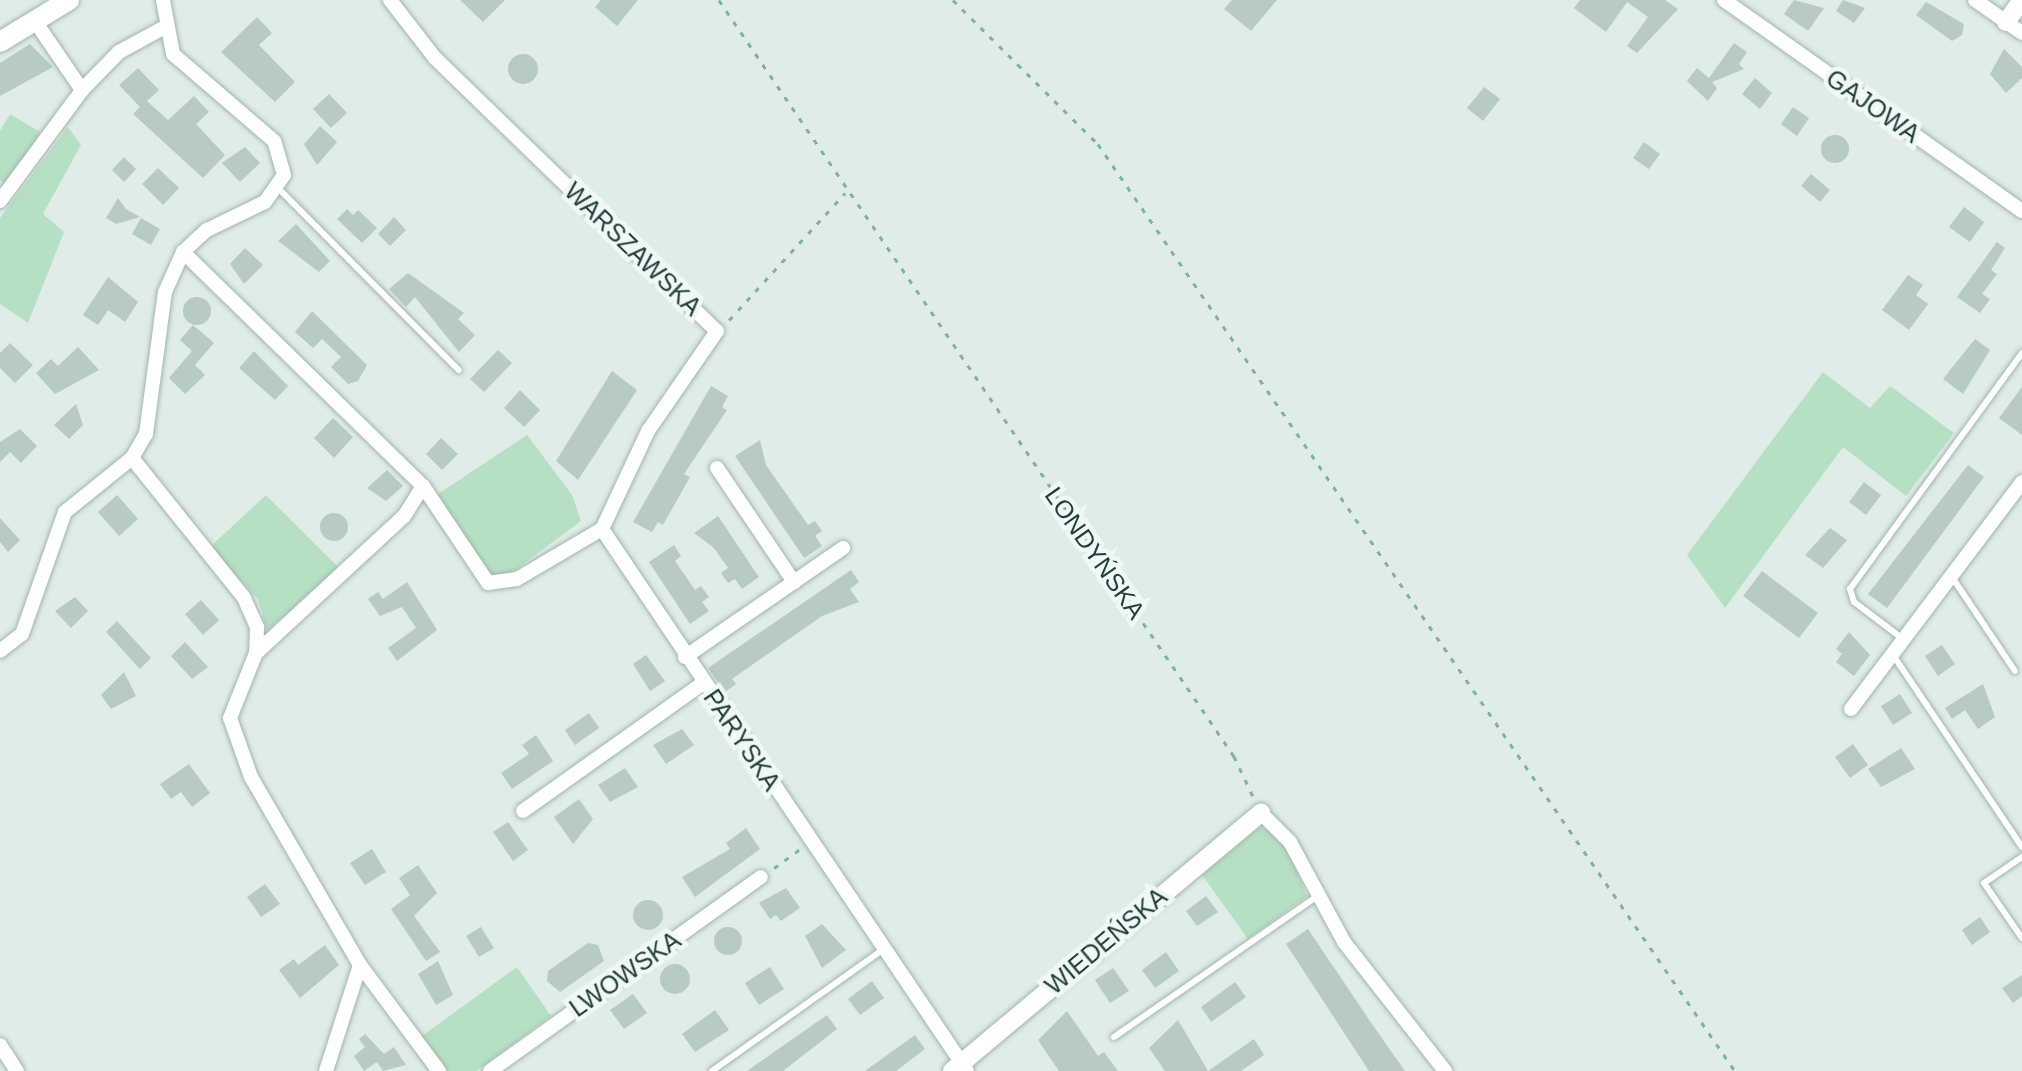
<!DOCTYPE html>
<html>
<head>
<meta charset="utf-8">
<style>
  body { margin:0 }
  #map { position:relative; width:2022px; height:1071px; overflow:hidden; background:#dfece7; font-family:Helvetica,sans-serif }
  div>[style] { position:absolute }
  .green>* { inset:0; background:#b6e0c3 }
  .building>* { inset:0; background:#b7cac3 }
  .round { border-radius:50% }
  .path>* { height:2.5px; margin-top:-1.25px; transform-origin:0; background:repeating-linear-gradient(90deg,#7db3a5 0 5px,transparent 0 13px) }
  .roads { filter:drop-shadow(0 0 2px #a2b4af) drop-shadow(0 0 2px #a2b4af) }
  .service>* { height:6px; margin:-3px; padding:0 3px; transform-origin:3px; border-radius:3px; background:#fff }
  .minor>* { height:14px; margin:-7px; padding:0 7px; transform-origin:7px; border-radius:7px; background:#fff }
  .tertiary>* { height:18px; margin:-9px; padding:0 9px; transform-origin:9px; border-radius:9px; background:#fff }
  .secondary>* { height:20px; margin:-10px; padding:0 10px; transform-origin:10px; border-radius:10px; background:#fff }
  span { translate:-50% -50%; white-space:nowrap; text-align:center; line-height:1.15; -webkit-text-stroke:9px #f0f8f5; paint-order:stroke }
  .street-label { font-size:25px; color:#1f3e37 }
</style>
</head>
<body>
<div id="map">
  <div class="green">
    <div style="clip-path:polygon(10px 114px,40px 132px,7px 185px,0 180px,0 131px)"></div>
    <div style="clip-path:polygon(68px 127px,81px 145px,43px 214px,64px 232px,28px 323px,0 304px,0 218px)"></div>
    <div style="clip-path:polygon(1823px 372px,1870px 408px,1890px 386px,1954px 433px,1906px 496px,1843px 447px,1725px 608px,1687px 555px)"></div>
    <div style="clip-path:polygon(527px 435px,572px 495px,581px 521px,507px 576px,497px 576px,483px 570px,435px 496px)"></div>
    <div style="clip-path:polygon(266px 495px,339px 568px,267px 631px,258px 599px,210px 547px)"></div>
    <div style="clip-path:polygon(1260px 827px,1275px 833px,1290px 855px,1307px 896px,1248px 939px,1202px 875px)"></div>
    <div style="clip-path:polygon(517px 967px,551px 1016px,476px 1071px,448px 1071px,422px 1036px)"></div>
  </div>
  <div class="building">
    <div style="clip-path:polygon(460px 0,505px 0,483px 22px)"></div>
    <div style="clip-path:polygon(601px 0,638px 0,617px 26px,595px 7px)"></div>
    <div style="clip-path:polygon(1232px 0,1277px 0,1251px 31px,1224px 9px)"></div>
    <div style="clip-path:polygon(1580px 0,1665px 0,1678px 9px,1637px 53px,1627px 46px,1648px 17px,1627px 2px,1606px 32px,1574px 8px)"></div>
    <div style="clip-path:polygon(1794px 0,1824px 8px,1808px 31px,1784px 14px)"></div>
    <div style="clip-path:polygon(1843px 0,1865px 8px,1854px 23px,1836px 11px)"></div>
    <div style="clip-path:polygon(1926px 2px,1964px 24px,1962px 35px,1952px 41px,1916px 15px)"></div>
    <div style="clip-path:polygon(257px 17px,272px 33px,259px 45px,295px 82px,275px 102px,221px 52px)"></div>
    <div style="clip-path:polygon(1734px 43px,1747px 52px,1739px 64px,1744px 69px,1712px 82px,1717px 88px,1708px 101px,1687px 81px,1697px 68px,1709px 78px)"></div>
    <div style="clip-path:polygon(30px 44px,53px 67px,0 96px,0 63px)"></div>
    <div style="clip-path:polygon(2004px 49px,2022px 67px,2022px 78px,2006px 93px,1990px 74px)"></div>
    <div class="round" style="left:508px;top:54px;width:30px;height:30px"></div>
    <div style="clip-path:polygon(138px 68px,159px 90px,147px 101px,168px 120px,194px 96px,209px 112px,196px 124px,225px 155px,203px 178px,133px 114px,140px 107px,119px 85px)"></div>
    <div style="clip-path:polygon(1755px 78px,1772px 93px,1760px 109px,1742px 94px)"></div>
    <div style="clip-path:polygon(1484px 87px,1500px 99px,1483px 121px,1467px 108px)"></div>
    <div style="clip-path:polygon(329px 94px,347px 113px,331px 128px,313px 109px)"></div>
    <div style="clip-path:polygon(1793px 107px,1809px 118px,1797px 136px,1781px 124px)"></div>
    <div style="clip-path:polygon(320px 126px,337px 142px,317px 165px,304px 144px)"></div>
    <div class="round" style="left:1821px;top:135px;width:28px;height:28px"></div>
    <div style="clip-path:polygon(1644px 142px,1660px 154px,1649px 169px,1633px 158px)"></div>
    <div style="clip-path:polygon(245px 147px,260px 163px,240px 182px,222px 163px)"></div>
    <div style="clip-path:polygon(124px 157px,136px 169px,124px 182px,112px 170px)"></div>
    <div style="clip-path:polygon(158px 168px,179px 188px,163px 205px,142px 184px)"></div>
    <div style="clip-path:polygon(1811px 174px,1830px 190px,1820px 202px,1801px 186px)"></div>
    <div style="clip-path:polygon(118px 198px,126px 209px,140px 217px,116px 224px,106px 218px)"></div>
    <div style="clip-path:polygon(1964px 207px,1984px 222px,1970px 242px,1949px 227px)"></div>
    <div style="clip-path:polygon(347px 209px,353px 215px,358px 210px,377px 228px,362px 243px,337px 219px)"></div>
    <div style="clip-path:polygon(394px 217px,406px 230px,390px 246px,378px 234px)"></div>
    <div style="clip-path:polygon(141px 218px,160px 229px,151px 245px,132px 234px)"></div>
    <div style="clip-path:polygon(296px 224px,330px 261px,319px 272px,278px 241px)"></div>
    <div style="clip-path:polygon(1997px 242px,2005px 248px,1991px 270px,1997px 274px,1982px 294px,1990px 299px,1980px 313px,1957px 297px)"></div>
    <div style="clip-path:polygon(245px 248px,263px 265px,244px 284px,230px 264px)"></div>
    <div style="clip-path:polygon(408px 273px,464px 313px,458px 319px,475px 335px,459px 352px,415px 297px,406px 307px,389px 289px)"></div>
    <div style="clip-path:polygon(1908px 275px,1923px 285px,1916px 295px,1928px 304px,1909px 330px,1882px 310px)"></div>
    <div style="clip-path:polygon(108px 277px,138px 302px,125px 322px,108px 310px,98px 325px,83px 315px)"></div>
    <div class="round" style="left:183px;top:297px;width:28px;height:28px"></div>
    <div style="clip-path:polygon(312px 311px,367px 365px,358px 381px,348px 384px,331px 367px,341px 357px,322px 339px,313px 348px,295px 332px)"></div>
    <div style="clip-path:polygon(193px 325px,214px 343px,195px 365px,205px 375px,185px 394px,169px 378px,192px 351px,180px 340px)"></div>
    <div style="clip-path:polygon(1975px 339px,1990px 350px,1963px 394px,1943px 379px)"></div>
    <div style="clip-path:polygon(10px 343px,33px 365px,15px 383px,0 368px,0 353px)"></div>
    <div style="clip-path:polygon(78px 347px,99px 370px,55px 394px,36px 373px,51px 359px,58px 366px)"></div>
    <div style="clip-path:polygon(498px 350px,512px 363px,484px 392px,470px 379px)"></div>
    <div style="clip-path:polygon(254px 351px,288px 386px,275px 400px,239px 368px)"></div>
    <div style="clip-path:polygon(612px 371px,637px 390px,578px 480px,556px 461px)"></div>
    <div style="clip-path:polygon(711px 386px,728px 396px,722px 407px,727px 410px,684px 474px,690px 477px,663px 525px,658px 522px,652px 532px,633px 522px)"></div>
    <div style="clip-path:polygon(2022px 387px,2022px 435px,1999px 418px)"></div>
    <div style="clip-path:polygon(520px 390px,540px 410px,524px 427px,504px 408px)"></div>
    <div style="clip-path:polygon(76px 404px,83px 425px,69px 439px,54px 425px)"></div>
    <div style="clip-path:polygon(333px 418px,353px 437px,334px 458px,314px 438px)"></div>
    <div style="clip-path:polygon(20px 429px,37px 446px,21px 463px,10px 452px,0 462px,0 442px)"></div>
    <div style="clip-path:polygon(441px 438px,458px 454px,442px 470px,426px 454px)"></div>
    <div style="clip-path:polygon(760px 440px,766px 465px,808px 525px,815px 521px,822px 531px,815px 536px,822px 546px,804px 558px,735px 456px)"></div>
    <div style="clip-path:polygon(1968px 465px,1984px 477px,1887px 608px,1868px 594px)"></div>
    <div style="clip-path:polygon(387px 470px,403px 486px,386px 501px,367px 488px)"></div>
    <div style="clip-path:polygon(1864px 482px,1881px 495px,1866px 515px,1849px 502px)"></div>
    <div style="clip-path:polygon(117px 495px,138px 519px,119px 536px,98px 512px)"></div>
    <div class="round" style="left:320px;top:513px;width:28px;height:28px"></div>
    <div style="clip-path:polygon(718px 516px,759px 577px,742px 589px,735px 579px,728px 583px,721px 573px,728px 568px,714px 548px,694px 533px)"></div>
    <div style="clip-path:polygon(0 518px,20px 540px,8px 552px,0 542px)"></div>
    <div style="clip-path:polygon(1830px 528px,1847px 540px,1823px 568px,1805px 555px)"></div>
    <div style="clip-path:polygon(674px 545px,681px 556px,675px 561px,695px 590px,701px 586px,709px 597px,702px 602px,709px 611px,690px 624px,649px 562px)"></div>
    <div style="clip-path:polygon(851px 570px,859px 582px,850px 589px,859px 602px,822px 616px,732px 679px,736px 684px,725px 692px,708px 668px)"></div>
    <div style="clip-path:polygon(1762px 571px,1818px 613px,1799px 638px,1743px 596px)"></div>
    <div style="clip-path:polygon(407px 582px,437px 630px,397px 661px,388px 648px,416px 628px,402px 607px,380px 616px,368px 599px,378px 592px,383px 599px)"></div>
    <div style="clip-path:polygon(75px 597px,88px 611px,71px 628px,55px 611px)"></div>
    <div style="clip-path:polygon(201px 600px,219px 620px,203px 635px,185px 614px)"></div>
    <div style="clip-path:polygon(117px 621px,151px 658px,140px 669px,106px 632px)"></div>
    <div style="clip-path:polygon(1849px 632px,1870px 655px,1854px 676px,1836px 662px,1842px 654px,1836px 649px)"></div>
    <div style="clip-path:polygon(185px 642px,208px 667px,192px 679px,171px 656px)"></div>
    <div style="clip-path:polygon(1942px 645px,1955px 664px,1938px 676px,1925px 656px)"></div>
    <div style="clip-path:polygon(646px 655px,665px 681px,650px 691px,633px 664px)"></div>
    <div style="clip-path:polygon(124px 672px,136px 696px,111px 709px,101px 695px)"></div>
    <div style="clip-path:polygon(1983px 684px,1995px 717px,1978px 729px,1965px 710px,1952px 719px,1945px 708px)"></div>
    <div style="clip-path:polygon(1900px 694px,1912px 713px,1893px 725px,1881px 706px)"></div>
    <div style="clip-path:polygon(589px 713px,599px 728px,575px 745px,565px 730px)"></div>
    <div style="clip-path:polygon(682px 729px,694px 745px,666px 764px,653px 745px)"></div>
    <div style="clip-path:polygon(536px 735px,553px 761px,512px 789px,501px 773px,529px 754px,522px 745px)"></div>
    <div style="clip-path:polygon(1853px 744px,1868px 765px,1850px 778px,1835px 757px)"></div>
    <div style="clip-path:polygon(1901px 748px,1915px 769px,1881px 787px,1868px 769px)"></div>
    <div style="clip-path:polygon(189px 764px,210px 793px,192px 807px,181px 792px,171px 799px,160px 784px)"></div>
    <div style="clip-path:polygon(625px 768px,638px 787px,610px 802px,598px 785px)"></div>
    <div style="clip-path:polygon(579px 799px,593px 819px,573px 844px,554px 817px)"></div>
    <div style="clip-path:polygon(508px 822px,528px 850px,513px 861px,493px 832px)"></div>
    <div style="clip-path:polygon(746px 828px,760px 849px,695px 897px,682px 877px,730px 849px,726px 843px)"></div>
    <div style="clip-path:polygon(372px 849px,386px 872px,365px 885px,350px 863px)"></div>
    <div style="clip-path:polygon(418px 865px,437px 893px,414px 916px,440px 952px,426px 961px,391px 909px,410px 895px,399px 878px)"></div>
    <div style="clip-path:polygon(265px 884px,280px 904px,261px 917px,247px 897px)"></div>
    <div style="clip-path:polygon(786px 888px,800px 908px,781px 921px,776px 915px,770px 919px,759px 903px)"></div>
    <div style="clip-path:polygon(1206px 896px,1218px 912px,1197px 926px,1186px 911px)"></div>
    <div class="round" style="left:633px;top:900px;width:30px;height:30px"></div>
    <div style="clip-path:polygon(1980px 917px,1990px 932px,1972px 945px,1962px 930px)"></div>
    <div style="clip-path:polygon(822px 924px,846px 950px,822px 968px,805px 936px)"></div>
    <div class="round" style="left:714px;top:927px;width:28px;height:28px"></div>
    <div style="clip-path:polygon(481px 927px,494px 948px,479px 957px,466px 936px)"></div>
    <div style="clip-path:polygon(1308px 929px,1374px 1027px,1405px 1071px,1369px 1071px,1286px 944px)"></div>
    <div style="clip-path:polygon(588px 943px,598px 945px,604px 961px,560px 992px,547px 981px,548px 971px)"></div>
    <div style="clip-path:polygon(325px 945px,339px 965px,300px 998px,279px 970px,294px 959px,298px 965px)"></div>
    <div style="clip-path:polygon(1166px 952px,1179px 971px,1155px 988px,1142px 970px)"></div>
    <div style="clip-path:polygon(438px 961px,453px 995px,436px 1005px,418px 974px)"></div>
    <div class="round" style="left:660px;top:964px;width:30px;height:30px"></div>
    <div style="clip-path:polygon(770px 967px,784px 989px,759px 1005px,745px 983px)"></div>
    <div style="clip-path:polygon(1113px 968px,1129px 991px,1110px 1003px,1095px 980px)"></div>
    <div style="clip-path:polygon(2022px 975px,2022px 996px,2013px 1003px,2002px 988px)"></div>
    <div style="clip-path:polygon(872px 981px,884px 998px,860px 1015px,848px 999px)"></div>
    <div style="clip-path:polygon(1235px 982px,1246px 997px,1211px 1022px,1201px 1007px)"></div>
    <div style="clip-path:polygon(633px 994px,647px 1013px,624px 1029px,610px 1010px)"></div>
    <div style="clip-path:polygon(715px 1010px,729px 1030px,695px 1052px,682px 1034px)"></div>
    <div style="clip-path:polygon(1067px 1011px,1098px 1056px,1104px 1052px,1118px 1071px,1059px 1071px,1038px 1040px)"></div>
    <div style="clip-path:polygon(827px 1015px,837px 1029px,783px 1071px,747px 1071px)"></div>
    <div style="clip-path:polygon(1178px 1020px,1208px 1071px,1254px 1039px,1264px 1055px,1241px 1071px,1165px 1071px,1149px 1048px)"></div>
    <div style="clip-path:polygon(365px 1034px,384px 1054px,394px 1047px,406px 1065px,383px 1071px,377px 1062px,364px 1071px,354px 1056px,365px 1047px,359px 1039px)"></div>
    <div style="clip-path:polygon(915px 1035px,925px 1049px,896px 1071px,865px 1071px)"></div>
  </div>
  <div class="path">
    <div style="left:719px;top:0;width:915px;rotate:55.74deg"></div>
    <div style="left:1234px;top:756px;width:47px;rotate:64.5deg"></div>
    <div style="left:953px;top:0;width:204px;rotate:44.8deg"></div>
    <div style="left:1098px;top:144px;width:1125px;rotate:55.5deg"></div>
    <div style="left:729px;top:320px;width:172px;rotate:-47.6deg"></div>
    <div style="left:774px;top:868px;width:32px;rotate:-36deg"></div>
  </div>
  <div class="roads">
    <div class="service">
      <div style="left:279px;top:189px;width:255px;rotate:45.2deg"></div>
      <div style="left:1952px;top:577px;width:113px;rotate:56.2deg"></div>
      <div style="left:1903px;top:639px;width:61px;rotate:-142.9deg"></div>
      <div style="left:1854px;top:602px;width:14px;rotate:-107deg"></div>
      <div style="left:1850px;top:589px;width:292px;rotate:-53.9deg"></div>
      <div style="left:1893px;top:655px;width:231px;rotate:56.1deg"></div>
      <div style="left:2022px;top:857px;width:46px;rotate:145.6deg"></div>
      <div style="left:1984px;top:883px;width:67px;rotate:55.4deg"></div>
      <div style="left:1114px;top:1037px;width:249px;rotate:-34.7deg"></div>
      <div style="left:712px;top:1071px;width:209px;rotate:-35.4deg"></div>
    </div>
    <div class="minor">
      <div style="left:390px;top:0;width:73px;rotate:52.2deg"></div>
      <div style="left:435px;top:58px;width:392px;rotate:44.1deg"></div>
      <div style="left:717px;top:331px;width:121px;rotate:124.6deg"></div>
      <div style="left:648px;top:431px;width:108px;rotate:115.1deg"></div>
      <div style="left:1724px;top:0;width:365px;rotate:35.3deg"></div>
      <div style="left:1975px;top:0;width:57px;rotate:35.1deg"></div>
      <div style="left:82px;top:90px;width:53px;rotate:-45.8deg"></div>
      <div style="left:119px;top:52px;width:50px;rotate:-28.6deg"></div>
      <div style="left:0;top:201px;width:138px;rotate:-53.5deg"></div>
      <div style="left:82px;top:90px;width:83px;rotate:-124.3deg"></div>
      <div style="left:183px;top:252px;width:335px;rotate:44.3deg"></div>
      <div style="left:423px;top:486px;width:36px;rotate:122deg"></div>
      <div style="left:404px;top:516px;width:202px;rotate:137.2deg"></div>
      <div style="left:132px;top:458px;width:179px;rotate:51.3deg"></div>
      <div style="left:244px;top:598px;width:32px;rotate:66deg"></div>
      <div style="left:257px;top:627px;width:26px;rotate:92deg"></div>
      <div style="left:256px;top:653px;width:70px;rotate:111.8deg"></div>
      <div style="left:230px;top:718px;width:63px;rotate:70.4deg"></div>
      <div style="left:251px;top:777px;width:217px;rotate:59.9deg"></div>
      <div style="left:360px;top:965px;width:111px;rotate:107.8deg"></div>
      <div style="left:717px;top:468px;width:138px;rotate:56deg"></div>
      <div style="left:423px;top:486px;width:117px;rotate:56.2deg"></div>
      <div style="left:488px;top:583px;width:29px;rotate:-8deg"></div>
      <div style="left:517px;top:579px;width:99px;rotate:-30.5deg"></div>
      <div style="left:602px;top:529px;width:653px;rotate:56.04deg"></div>
      <div style="left:0;top:651px;width:28px;rotate:-38deg"></div>
      <div style="left:22px;top:634px;width:129px;rotate:-70.6deg"></div>
      <div style="left:65px;top:512px;width:86px;rotate:-38.9deg"></div>
      <div style="left:132px;top:458px;width:28px;rotate:-60deg"></div>
      <div style="left:146px;top:434px;width:143px;rotate:-82.4deg"></div>
      <div style="left:165px;top:292px;width:44px;rotate:-65.8deg"></div>
      <div style="left:183px;top:252px;width:33px;rotate:-43deg"></div>
      <div style="left:207px;top:230px;width:64px;rotate:-25.8deg"></div>
      <div style="left:265px;top:202px;width:33px;rotate:-55deg"></div>
      <div style="left:284px;top:175px;width:35px;rotate:-106deg"></div>
      <div style="left:274px;top:141px;width:133px;rotate:-139.3deg"></div>
      <div style="left:173px;top:54px;width:55px;rotate:-100.5deg"></div>
      <div style="left:685px;top:657px;width:192px;rotate:-34.6deg"></div>
      <div style="left:1851px;top:709px;width:284px;rotate:-53deg"></div>
      <div style="left:523px;top:811px;width:221px;rotate:-35.4deg"></div>
      <div style="left:1261px;top:813px;width:41px;rotate:45deg"></div>
      <div style="left:1290px;top:842px;width:114px;rotate:61.6deg"></div>
      <div style="left:1344px;top:942px;width:164px;rotate:51.9deg"></div>
      <div style="left:360px;top:965px;width:132px;rotate:53.3deg"></div>
      <div style="left:0;top:1045px;width:31px;rotate:57deg"></div>
      <div style="left:490px;top:1071px;width:333px;rotate:-35.6deg"></div>
    </div>
    <div class="tertiary">
      <div style="left:2006px;top:22px;width:27px;rotate:-54deg"></div>
      <div style="left:952px;top:1071px;width:403px;rotate:-39.9deg"></div>
    </div>
    <div class="secondary">
      <div style="left:0;top:42px;width:81px;rotate:-31.3deg"></div>
    </div>
  </div>
  <div class="street-label">
    <span style="left:1873px;top:106px;rotate:35deg">GAJOWA</span>
    <span style="left:633px;top:249px;rotate:44deg">WARSZAWSKA</span>
    <span style="left:1095px;top:553px;rotate:55deg">LONDYŃSKA</span>
    <span style="left:742px;top:740px;rotate:56deg">PARYSKA</span>
    <span style="left:1106px;top:941px;rotate:-40deg">WIEDEŃSKA</span>
    <span style="left:625px;top:974px;rotate:-35deg">LWOWSKA</span>
  </div>
</div>
</body>
</html>
